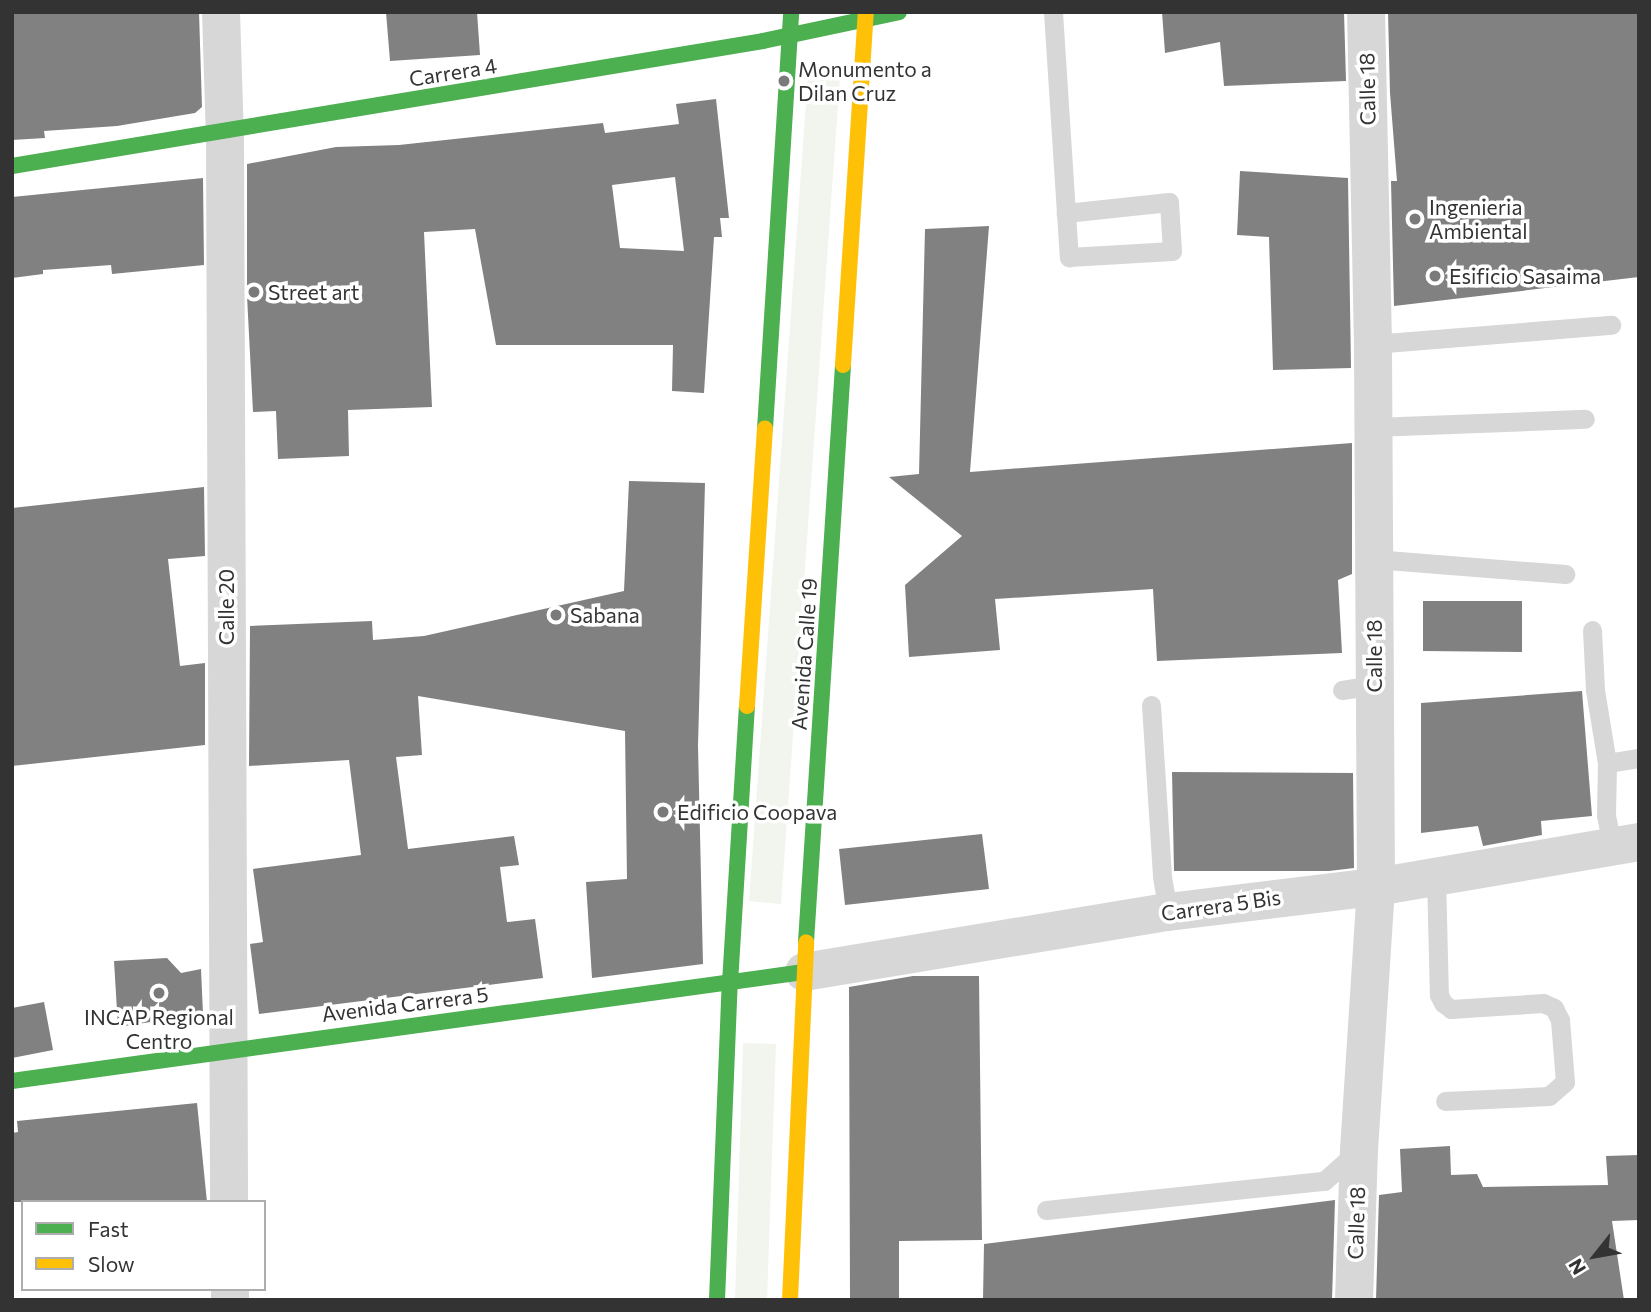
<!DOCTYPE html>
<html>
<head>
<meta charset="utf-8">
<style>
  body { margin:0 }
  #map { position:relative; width:1651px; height:1312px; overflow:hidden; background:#fff; font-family:Commissioner,sans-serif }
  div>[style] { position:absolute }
  .green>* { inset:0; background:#f1f5ed }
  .building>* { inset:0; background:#818181 }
  .lane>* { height:19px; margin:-9.5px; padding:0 9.5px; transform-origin:9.5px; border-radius:9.5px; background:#d7d7d7 }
  .street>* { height:38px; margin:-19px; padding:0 19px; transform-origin:19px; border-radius:19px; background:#d7d7d7 }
  .fast>* { height:16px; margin:-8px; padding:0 8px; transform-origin:8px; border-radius:8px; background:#4caf50 }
  .slow>* { height:16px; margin:-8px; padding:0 8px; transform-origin:8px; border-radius:8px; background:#ffc107 }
  .dots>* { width:19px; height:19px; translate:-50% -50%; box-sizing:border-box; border:4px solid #fff; border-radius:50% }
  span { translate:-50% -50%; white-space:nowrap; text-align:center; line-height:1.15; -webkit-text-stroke:7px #fff; paint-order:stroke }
  .poi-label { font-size:21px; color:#333 }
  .left { translate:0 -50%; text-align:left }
  .street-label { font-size:21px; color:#333 }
  .frame { position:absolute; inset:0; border:14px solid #333; pointer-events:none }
  .legend { position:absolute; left:21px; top:1200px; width:245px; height:91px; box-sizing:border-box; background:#fff; border:2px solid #adadad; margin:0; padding:9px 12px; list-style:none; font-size:21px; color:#333 }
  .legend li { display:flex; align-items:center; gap:14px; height:35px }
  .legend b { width:35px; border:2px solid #adadad }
  .north { position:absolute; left:1560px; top:1221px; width:70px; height:70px; -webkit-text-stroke:5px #fff; paint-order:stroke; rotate:239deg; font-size:19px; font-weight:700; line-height:28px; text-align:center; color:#333 }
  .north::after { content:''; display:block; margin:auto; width:24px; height:32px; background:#333; clip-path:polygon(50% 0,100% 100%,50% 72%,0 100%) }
</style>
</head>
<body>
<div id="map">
  <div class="green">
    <div style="clip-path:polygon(808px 74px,840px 77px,781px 904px,749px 901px)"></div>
    <div style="clip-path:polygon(743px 1043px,776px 1044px,767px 1300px,735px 1300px)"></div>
  </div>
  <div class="building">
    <div style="clip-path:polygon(12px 12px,199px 12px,202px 107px,195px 113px,117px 126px,44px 131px,45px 138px,12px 140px)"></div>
    <div style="clip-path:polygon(386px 12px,477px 12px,480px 55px,390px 61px)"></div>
    <div style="clip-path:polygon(1162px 12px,1344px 12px,1346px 81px,1224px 86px,1220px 42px,1165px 53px)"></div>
    <div style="clip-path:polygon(1388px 12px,1639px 12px,1639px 277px,1394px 306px,1391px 181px,1397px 181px,1390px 93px)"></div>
    <div style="clip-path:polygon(evenodd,716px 99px,729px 218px,720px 218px,722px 237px,714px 237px,704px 393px,672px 391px,673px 345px,496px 345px,475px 229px,424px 232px,432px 407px,348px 410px,349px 456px,278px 459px,276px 411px,253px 412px,247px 296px,247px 164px,336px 147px,399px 145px,603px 123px,605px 133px,679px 124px,676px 104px,716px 99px,675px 177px,684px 251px,620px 248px,612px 185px,675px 177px)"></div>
    <div style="clip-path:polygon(1240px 171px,1348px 178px,1351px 368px,1273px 370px,1269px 237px,1237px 235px)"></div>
    <div style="clip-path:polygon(203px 178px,204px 265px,112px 274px,111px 265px,43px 270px,43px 274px,12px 278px,12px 197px)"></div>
    <div style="clip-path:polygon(989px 226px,970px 472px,1352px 443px,1352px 574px,1338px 580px,1342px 653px,1157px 661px,1153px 589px,995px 599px,1000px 650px,909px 657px,905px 585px,962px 536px,889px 477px,919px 474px,925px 229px)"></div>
    <div style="clip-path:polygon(629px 481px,705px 483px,698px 746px,703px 964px,592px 978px,586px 882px,627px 879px,625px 731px,418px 696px,422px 755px,396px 757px,408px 849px,514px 836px,519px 865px,500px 867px,507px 922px,535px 919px,543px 978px,259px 1014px,250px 944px,263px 942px,253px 869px,361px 855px,349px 760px,249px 766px,250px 626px,372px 621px,373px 640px,424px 636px,624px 591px)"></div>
    <div style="clip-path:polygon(204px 487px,205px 556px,168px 559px,180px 666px,205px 663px,205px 745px,12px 766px,12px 508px)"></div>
    <div style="clip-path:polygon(1423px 601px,1522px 601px,1522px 652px,1423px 651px)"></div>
    <div style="clip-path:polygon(1582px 691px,1592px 816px,1541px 821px,1542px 835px,1483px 846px,1478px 826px,1421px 833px,1421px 703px)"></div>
    <div style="clip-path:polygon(1172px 772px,1353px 773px,1354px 868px,1329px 871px,1174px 871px)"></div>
    <div style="clip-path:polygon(982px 834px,989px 889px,845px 905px,839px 849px)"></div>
    <div style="clip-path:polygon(167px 958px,181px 973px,201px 969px,203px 1014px,118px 1027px,114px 961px)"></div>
    <div style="clip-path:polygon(913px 976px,979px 976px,982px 1240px,899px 1241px,899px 1300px,850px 1300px,849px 987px)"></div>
    <div style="clip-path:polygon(44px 1002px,53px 1050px,12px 1058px,12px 1008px)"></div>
    <div style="clip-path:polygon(197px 1103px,207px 1202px,12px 1202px,12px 1133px,18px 1132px,17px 1121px)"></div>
    <div style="clip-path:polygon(1450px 1146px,1451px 1175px,1477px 1174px,1483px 1187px,1608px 1185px,1606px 1156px,1639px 1155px,1639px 1220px,1612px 1221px,1624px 1300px,1376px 1300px,1379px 1195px,1402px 1192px,1400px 1149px)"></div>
    <div style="clip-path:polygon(1335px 1200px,1332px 1300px,983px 1300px,984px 1244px)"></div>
  </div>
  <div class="lane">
    <div style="left:1053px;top:12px;width:246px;rotate:86.3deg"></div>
    <div style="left:1069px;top:257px;width:103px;rotate:-3.3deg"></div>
    <div style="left:1172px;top:251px;width:49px;rotate:-93.5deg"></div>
    <div style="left:1169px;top:202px;width:104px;rotate:173.9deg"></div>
    <div style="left:1373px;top:344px;width:239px;rotate:-4.6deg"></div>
    <div style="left:1373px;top:427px;width:212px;rotate:-2.2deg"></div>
    <div style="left:1374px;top:559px;width:192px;rotate:4.5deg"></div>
    <div style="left:1592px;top:630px;width:60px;rotate:87.1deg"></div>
    <div style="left:1595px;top:690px;width:74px;rotate:80.7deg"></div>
    <div style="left:1607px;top:763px;width:52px;rotate:91.1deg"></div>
    <div style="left:1606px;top:815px;width:32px;rotate:79deg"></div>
    <div style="left:1342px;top:690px;width:32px;rotate:-9deg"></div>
    <div style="left:1151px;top:705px;width:172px;rotate:86.3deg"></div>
    <div style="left:1162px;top:877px;width:36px;rotate:80deg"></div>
    <div style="left:1607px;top:763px;width:32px;rotate:-9deg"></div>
    <div style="left:1436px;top:876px;width:119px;rotate:88.6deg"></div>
    <div style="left:1439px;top:995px;width:9px;rotate:63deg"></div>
    <div style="left:1443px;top:1003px;width:10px;rotate:37deg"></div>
    <div style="left:1451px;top:1009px;width:92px;rotate:-3.7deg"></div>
    <div style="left:1543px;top:1003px;width:12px;rotate:24deg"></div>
    <div style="left:1554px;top:1008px;width:13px;rotate:63deg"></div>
    <div style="left:1560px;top:1020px;width:62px;rotate:85.4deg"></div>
    <div style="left:1565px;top:1082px;width:21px;rotate:139deg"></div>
    <div style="left:1549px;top:1096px;width:104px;rotate:177.2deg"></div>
    <div style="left:1046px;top:1210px;width:280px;rotate:-6deg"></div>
    <div style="left:1324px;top:1181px;width:45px;rotate:-41.4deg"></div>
  </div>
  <div class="street">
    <div style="left:221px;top:12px;width:130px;rotate:88.2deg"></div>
    <div style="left:225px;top:142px;width:1060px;rotate:89.78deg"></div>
    <div style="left:804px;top:972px;width:369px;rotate:-9.4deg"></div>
    <div style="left:1168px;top:912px;width:209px;rotate:-6.9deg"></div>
    <div style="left:1376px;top:887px;width:267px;rotate:-9.7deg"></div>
    <div style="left:230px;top:1289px;width:11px;rotate:90deg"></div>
    <div style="left:1354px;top:1300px;width:150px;rotate:-88.1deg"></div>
    <div style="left:1359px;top:1150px;width:264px;rotate:-86.3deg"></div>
    <div style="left:1376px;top:887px;width:543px;rotate:-90.32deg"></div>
    <div style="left:1373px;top:344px;width:332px;rotate:-91.2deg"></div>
  </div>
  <div class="fast">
    <div style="left:12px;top:166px;width:761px;rotate:-9.45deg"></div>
    <div style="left:763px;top:41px;width:139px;rotate:-12deg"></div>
    <div style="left:765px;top:429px;width:418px;rotate:-86.4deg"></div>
    <div style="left:806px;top:942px;width:578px;rotate:-86.33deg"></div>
    <div style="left:12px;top:1081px;width:799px;rotate:-7.84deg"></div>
    <div style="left:717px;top:1300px;width:317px;rotate:-87.7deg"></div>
    <div style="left:730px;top:983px;width:278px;rotate:-86.5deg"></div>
  </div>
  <div class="slow">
    <div style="left:843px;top:365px;width:354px;rotate:-86.3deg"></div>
    <div style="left:747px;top:706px;width:278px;rotate:-86.3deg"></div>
    <div style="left:790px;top:1300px;width:358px;rotate:-87.4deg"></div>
  </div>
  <div class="dots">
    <div style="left:784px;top:81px;background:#7a7a7a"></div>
    <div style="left:1415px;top:219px;background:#7a7a7a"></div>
    <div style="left:1435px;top:276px;background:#7a7a7a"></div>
    <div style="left:254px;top:292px;background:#7a7a7a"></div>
    <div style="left:556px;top:615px;background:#7a7a7a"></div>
    <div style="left:663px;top:812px;background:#7a7a7a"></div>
    <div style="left:159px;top:993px;background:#7a7a7a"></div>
  </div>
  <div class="poi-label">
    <span class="left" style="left:798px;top:81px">Monumento a<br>Dilan Cruz</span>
    <span class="left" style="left:1429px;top:219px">Ingenieria<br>Ambiental</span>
    <span class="left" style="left:1449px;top:276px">Esificio Sasaima</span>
    <span class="left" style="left:268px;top:292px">Street art</span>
    <span class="left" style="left:570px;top:615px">Sabana</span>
    <span class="left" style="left:677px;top:812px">Edificio Coopava</span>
    <span style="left:159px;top:1029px">INCAP Regional<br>Centro</span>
  </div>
  <div class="street-label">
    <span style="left:453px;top:72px;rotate:-9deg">Carrera 4</span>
    <span style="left:1367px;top:89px;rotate:-91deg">Calle 18</span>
    <span style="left:226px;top:607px;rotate:-90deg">Calle 20</span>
    <span style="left:804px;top:654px;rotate:-86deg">Avenida Calle 19</span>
    <span style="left:1374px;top:656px;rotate:-90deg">Calle 18</span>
    <span style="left:1221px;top:905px;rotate:-8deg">Carrera 5 Bis</span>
    <span style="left:405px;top:1004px;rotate:-7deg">Avenida Carrera 5</span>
    <span style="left:1356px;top:1223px;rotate:-88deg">Calle 18</span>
  </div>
  <div class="frame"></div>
  <ul class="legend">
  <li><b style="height:9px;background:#4caf50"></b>Fast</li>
  <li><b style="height:9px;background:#ffc107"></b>Slow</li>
  </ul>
  <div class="north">N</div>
</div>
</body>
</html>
